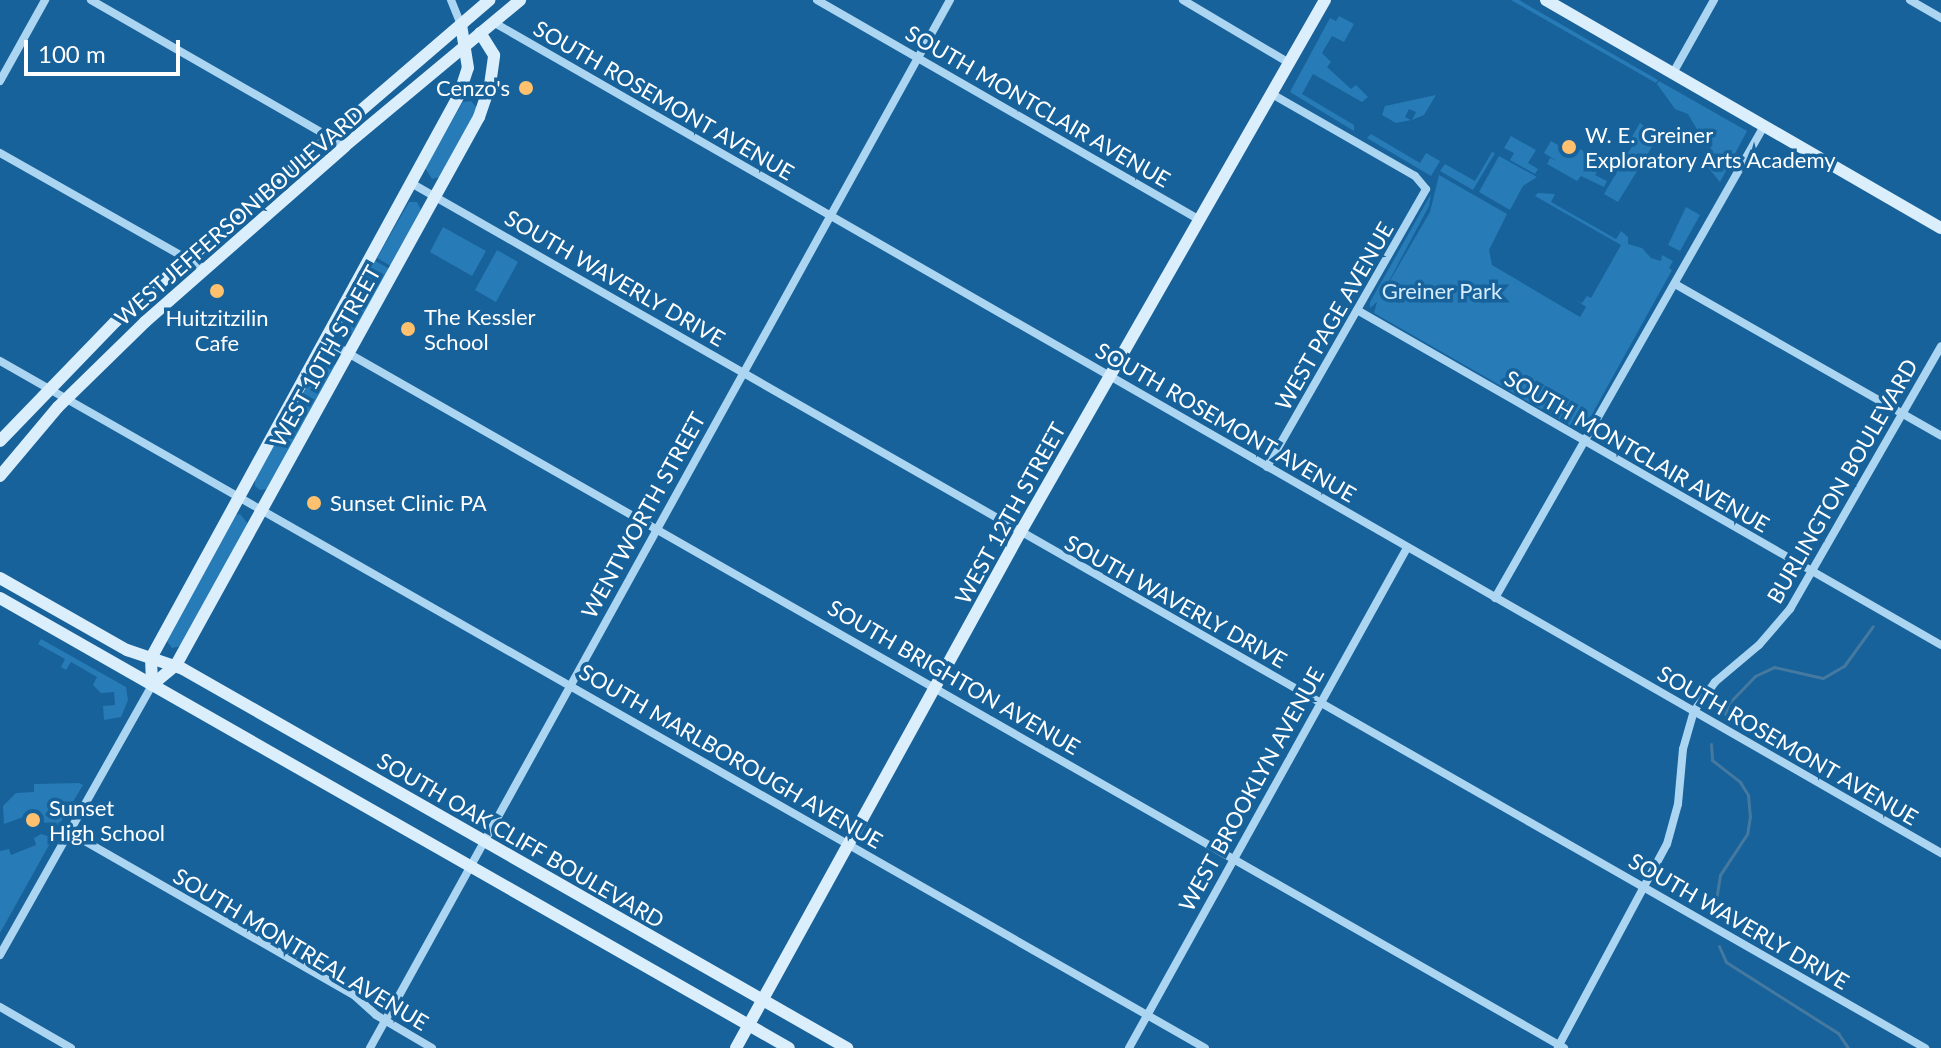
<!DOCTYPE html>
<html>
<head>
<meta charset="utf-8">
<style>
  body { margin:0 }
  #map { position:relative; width:1941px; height:1048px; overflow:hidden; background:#17629a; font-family:Lato,sans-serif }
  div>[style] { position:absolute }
  .green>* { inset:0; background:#277bb7 }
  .stream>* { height:3px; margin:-1.5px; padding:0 1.5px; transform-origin:1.5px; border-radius:1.5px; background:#4579a0 }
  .street>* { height:8px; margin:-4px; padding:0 4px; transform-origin:4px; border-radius:4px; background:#acd5f2 }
  .secondary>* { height:12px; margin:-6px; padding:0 6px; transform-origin:6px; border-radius:6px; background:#dbeefc }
  .dots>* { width:22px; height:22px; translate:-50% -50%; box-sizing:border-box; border:4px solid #17629a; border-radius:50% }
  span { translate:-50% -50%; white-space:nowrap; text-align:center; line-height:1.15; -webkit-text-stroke:7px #17629a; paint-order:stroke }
  .poi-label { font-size:22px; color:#fff }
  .right { translate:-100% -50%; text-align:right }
  .left { translate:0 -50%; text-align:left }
  .street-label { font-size:22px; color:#fff }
  .park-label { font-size:22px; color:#d4ecfc }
  .scale { position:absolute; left:24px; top:40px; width:156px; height:36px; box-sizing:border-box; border:4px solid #fff; border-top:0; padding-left:10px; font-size:24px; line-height:28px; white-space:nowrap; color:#fff; -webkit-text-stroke:6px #17629a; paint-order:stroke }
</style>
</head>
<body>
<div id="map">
  <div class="green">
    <div style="clip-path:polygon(1511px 0,1519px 0,1658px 80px,1656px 83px)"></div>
    <div style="clip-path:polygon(1339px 16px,1354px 24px,1344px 42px,1332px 36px,1322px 53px,1331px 62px,1327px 67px,1351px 89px,1356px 85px,1368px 97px,1362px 102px,1313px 74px,1302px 94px,1354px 125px,1354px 131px,1290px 92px,1330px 18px,1336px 21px)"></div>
    <div style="clip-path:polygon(1659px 81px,1747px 131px,1720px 182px,1707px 166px,1716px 162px,1688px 114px,1675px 109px,1657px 84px)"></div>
    <div style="clip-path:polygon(1436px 95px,1424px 115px,1412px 120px,1416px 112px,1409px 109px,1405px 117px,1411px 120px,1396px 123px,1382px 115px,1385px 106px)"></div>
    <div style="clip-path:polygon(471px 101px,477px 108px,440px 177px,432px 179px,425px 168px,463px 102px)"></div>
    <div style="clip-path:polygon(1640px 123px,1658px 137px,1618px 202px,1604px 194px,1634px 143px,1630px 140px)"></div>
    <div style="clip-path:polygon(1371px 134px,1420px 163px,1426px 153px,1440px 161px,1431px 176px,1367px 138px)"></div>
    <div style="clip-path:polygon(1511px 136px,1536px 150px,1528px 163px,1538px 169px,1535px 174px,1510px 160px,1514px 153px,1504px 148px)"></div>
    <div style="clip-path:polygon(1551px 141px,1569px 151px,1573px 145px,1595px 158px,1588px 162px,1599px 168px,1595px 175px,1607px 181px,1604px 187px,1581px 176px,1577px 181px,1547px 164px,1550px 158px,1557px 161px,1544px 153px)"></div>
    <div style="clip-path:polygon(1492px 152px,1495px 153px,1473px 190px,1440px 171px,1445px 164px,1475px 181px)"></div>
    <div style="clip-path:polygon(1499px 156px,1537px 177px,1523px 186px,1510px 210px,1479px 192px)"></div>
    <div style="clip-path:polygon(1439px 175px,1507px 214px,1489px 250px,1492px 265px,1580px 317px,1586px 307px,1575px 299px,1582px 303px,1587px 296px,1591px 298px,1621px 245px,1535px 196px,1538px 193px,1555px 194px,1551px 202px,1616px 239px,1621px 231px,1628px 237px,1628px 244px,1642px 248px,1651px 258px,1661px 261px,1662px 255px,1673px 261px,1669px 268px,1672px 270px,1585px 427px,1575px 421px,1578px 426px,1576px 429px,1374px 313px,1377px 302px,1370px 308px,1370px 302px,1431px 194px,1429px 206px,1381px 296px,1430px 212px)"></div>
    <div style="clip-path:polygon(409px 202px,417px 202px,421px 210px,391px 266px,377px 258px)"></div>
    <div style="clip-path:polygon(1686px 207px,1700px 215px,1680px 251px,1668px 245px)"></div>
    <div style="clip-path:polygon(443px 227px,486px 251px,472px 276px,430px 252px)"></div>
    <div style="clip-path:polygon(497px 250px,518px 262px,496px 302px,475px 290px)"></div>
    <div style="clip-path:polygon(375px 261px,390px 269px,352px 334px,344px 334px,341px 323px)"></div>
    <div style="clip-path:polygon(328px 357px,336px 367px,268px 489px,260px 490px,255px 486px,255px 479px,320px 361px)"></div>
    <div style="clip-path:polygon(240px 514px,248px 524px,181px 646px,172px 648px,166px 640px,235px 515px)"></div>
    <div style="clip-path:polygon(41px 639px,126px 687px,128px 700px,121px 717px,104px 720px,103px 706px,115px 705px,114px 692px,101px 693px,93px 685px,97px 677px,71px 662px,66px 670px,61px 667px,65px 659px,38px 644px)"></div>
    <div style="clip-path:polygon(79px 783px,83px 785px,59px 825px,42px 822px,40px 811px,4px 824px,3px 806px,16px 793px,34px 792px,34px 784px)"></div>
    <div style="clip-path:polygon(41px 834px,53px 838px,0 933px,0 851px,9px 849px,11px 855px,36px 845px,34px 838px)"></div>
  </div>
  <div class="stream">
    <div style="left:1725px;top:714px;width:10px;rotate:-73deg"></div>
    <div style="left:1728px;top:704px;width:39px;rotate:-46deg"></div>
    <div style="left:1755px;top:676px;width:21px;rotate:-25deg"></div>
    <div style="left:1774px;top:667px;width:50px;rotate:12.7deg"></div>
    <div style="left:1823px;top:678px;width:24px;rotate:-30deg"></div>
    <div style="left:1844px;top:666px;width:49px;rotate:-54.1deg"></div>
    <div style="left:1711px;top:744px;width:16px;rotate:86deg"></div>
    <div style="left:1712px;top:760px;width:36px;rotate:38deg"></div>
    <div style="left:1740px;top:782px;width:15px;rotate:58deg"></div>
    <div style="left:1748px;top:795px;width:21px;rotate:85deg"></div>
    <div style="left:1750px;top:816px;width:18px;rotate:99deg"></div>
    <div style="left:1747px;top:834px;width:49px;rotate:123.4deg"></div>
    <div style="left:1720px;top:875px;width:36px;rotate:99deg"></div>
    <div style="left:1719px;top:946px;width:17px;rotate:66deg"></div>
    <div style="left:1726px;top:962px;width:133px;rotate:32.4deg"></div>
    <div style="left:1838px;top:1033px;width:18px;rotate:56deg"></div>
  </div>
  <div class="street">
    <div style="left:91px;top:0;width:293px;rotate:29.9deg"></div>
    <div style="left:451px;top:0;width:27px;rotate:68deg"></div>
    <div style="left:817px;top:0;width:442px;rotate:29.9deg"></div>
    <div style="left:1183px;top:0;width:123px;rotate:30.7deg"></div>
    <div style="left:1910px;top:0;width:36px;rotate:30deg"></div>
    <div style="left:493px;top:22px;width:1670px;rotate:29.85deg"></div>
    <div style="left:1673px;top:73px;width:84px;rotate:-60.7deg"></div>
    <div style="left:0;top:81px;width:93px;rotate:-60.9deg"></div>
    <div style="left:0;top:153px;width:236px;rotate:29.5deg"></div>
    <div style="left:411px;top:183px;width:1744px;rotate:29.74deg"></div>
    <div style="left:1675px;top:284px;width:306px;rotate:29.7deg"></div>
    <div style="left:1357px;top:310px;width:673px;rotate:29.84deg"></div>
    <div style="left:325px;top:340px;width:1427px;rotate:29.74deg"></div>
    <div style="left:0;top:361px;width:1387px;rotate:29.69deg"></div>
    <div style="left:1267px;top:467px;width:320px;rotate:-60.2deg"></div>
    <div style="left:1426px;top:189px;width:17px;rotate:-130deg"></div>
    <div style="left:1415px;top:176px;width:165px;rotate:-150.2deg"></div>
    <div style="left:1495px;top:598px;width:543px;rotate:-60.32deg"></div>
    <div style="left:69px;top:832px;width:330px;rotate:29.8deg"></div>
    <div style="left:355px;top:996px;width:28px;rotate:42deg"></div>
    <div style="left:376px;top:1015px;width:65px;rotate:30.5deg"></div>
    <div style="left:0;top:955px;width:310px;rotate:-60.6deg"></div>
    <div style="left:0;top:1007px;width:82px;rotate:30deg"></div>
    <div style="left:1558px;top:1047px;width:230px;rotate:-61.8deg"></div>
    <div style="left:1667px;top:844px;width:41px;rotate:-74.6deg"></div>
    <div style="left:1678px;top:804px;width:55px;rotate:-84.8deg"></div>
    <div style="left:1683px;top:749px;width:40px;rotate:-74deg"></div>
    <div style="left:1694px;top:711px;width:36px;rotate:-54deg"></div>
    <div style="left:1715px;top:682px;width:57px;rotate:-40.1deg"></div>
    <div style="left:1759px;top:645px;width:48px;rotate:-49.3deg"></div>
    <div style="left:1790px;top:609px;width:303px;rotate:-60.1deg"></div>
    <div style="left:370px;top:1048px;width:1198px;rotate:-61.04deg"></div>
    <div style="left:1129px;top:1048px;width:572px;rotate:-60.93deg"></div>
  </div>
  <div class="secondary">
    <div style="left:1546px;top:0;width:456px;rotate:30deg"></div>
    <div style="left:0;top:441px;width:165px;rotate:-46deg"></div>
    <div style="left:115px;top:322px;width:494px;rotate:-40.7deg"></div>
    <div style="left:0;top:476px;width:90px;rotate:-50deg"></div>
    <div style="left:58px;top:407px;width:122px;rotate:-44.3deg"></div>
    <div style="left:145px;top:322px;width:266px;rotate:-41.3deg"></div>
    <div style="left:345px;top:146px;width:228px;rotate:-39.8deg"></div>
    <div style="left:0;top:578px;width:146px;rotate:29.6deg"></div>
    <div style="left:127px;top:650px;width:59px;rotate:18.7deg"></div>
    <div style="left:183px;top:669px;width:765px;rotate:29.72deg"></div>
    <div style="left:0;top:598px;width:908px;rotate:29.7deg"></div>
    <div style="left:152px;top:685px;width:31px;rotate:-40deg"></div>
    <div style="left:176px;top:665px;width:626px;rotate:-61.06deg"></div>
    <div style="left:479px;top:117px;width:34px;rotate:-71deg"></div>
    <div style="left:490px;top:85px;width:30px;rotate:-82deg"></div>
    <div style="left:494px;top:55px;width:26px;rotate:-122deg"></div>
    <div style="left:152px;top:685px;width:27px;rotate:-92deg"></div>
    <div style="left:151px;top:658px;width:642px;rotate:-61.32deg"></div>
    <div style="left:459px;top:95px;width:28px;rotate:-72deg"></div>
    <div style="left:468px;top:68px;width:44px;rotate:-99.2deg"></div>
    <div style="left:736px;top:1048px;width:588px;rotate:-61.13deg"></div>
    <div style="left:1020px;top:533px;width:614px;rotate:-60.22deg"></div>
  </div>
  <div class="dots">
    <div style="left:526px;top:88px;background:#ffc16d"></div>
    <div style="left:1569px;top:147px;background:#ffc16d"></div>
    <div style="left:217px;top:291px;background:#ffc16d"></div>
    <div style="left:408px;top:329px;background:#ffc16d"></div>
    <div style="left:314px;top:503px;background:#ffc16d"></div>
    <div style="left:33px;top:820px;background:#ffc16d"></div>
  </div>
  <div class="poi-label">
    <span class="right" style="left:510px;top:88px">Cenzo's</span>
    <span class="left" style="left:1585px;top:147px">W. E. Greiner<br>Exploratory Arts Academy</span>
    <span class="left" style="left:424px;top:329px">The Kessler<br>School</span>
    <span style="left:217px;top:330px">Huitzitzilin<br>Cafe</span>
    <span class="left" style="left:330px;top:503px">Sunset Clinic PA</span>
    <span class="left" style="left:49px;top:820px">Sunset<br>High School</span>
  </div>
  <div class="street-label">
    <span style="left:664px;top:100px;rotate:30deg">SOUTH ROSEMONT AVENUE</span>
    <span style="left:1038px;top:106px;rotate:30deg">SOUTH MONTCLAIR AVENUE</span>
    <span style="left:239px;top:215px;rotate:-41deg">WEST JEFFERSON BOULEVARD</span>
    <span style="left:615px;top:278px;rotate:30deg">SOUTH WAVERLY DRIVE</span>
    <span style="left:1334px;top:316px;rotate:-60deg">WEST PAGE AVENUE</span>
    <span style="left:325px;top:356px;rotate:-61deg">WEST 10TH STREET</span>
    <span style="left:1226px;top:422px;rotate:30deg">SOUTH ROSEMONT AVENUE</span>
    <span style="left:1637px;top:451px;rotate:30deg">SOUTH MONTCLAIR AVENUE</span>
    <span style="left:1842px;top:481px;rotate:-60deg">BURLINGTON BOULEVARD</span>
    <span style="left:1010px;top:513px;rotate:-61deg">WEST 12TH STREET</span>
    <span style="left:643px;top:515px;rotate:-61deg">WENTWORTH STREET</span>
    <span style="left:1176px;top:601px;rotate:29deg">SOUTH WAVERLY DRIVE</span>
    <span style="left:954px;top:677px;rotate:30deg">SOUTH BRIGHTON AVENUE</span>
    <span style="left:1788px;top:745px;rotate:30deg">SOUTH ROSEMONT AVENUE</span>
    <span style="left:731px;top:756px;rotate:30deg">SOUTH MARLBOROUGH AVENUE</span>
    <span style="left:1251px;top:789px;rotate:-61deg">WEST BROOKLYN AVENUE</span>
    <span style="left:521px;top:840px;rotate:30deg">SOUTH OAK CLIFF BOULEVARD</span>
    <span style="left:1739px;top:921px;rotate:30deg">SOUTH WAVERLY DRIVE</span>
    <span style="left:301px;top:949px;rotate:31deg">SOUTH MONTREAL AVENUE</span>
  </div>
  <div class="park-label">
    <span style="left:1442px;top:291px">Greiner Park</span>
  </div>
  <div class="scale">100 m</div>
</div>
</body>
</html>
